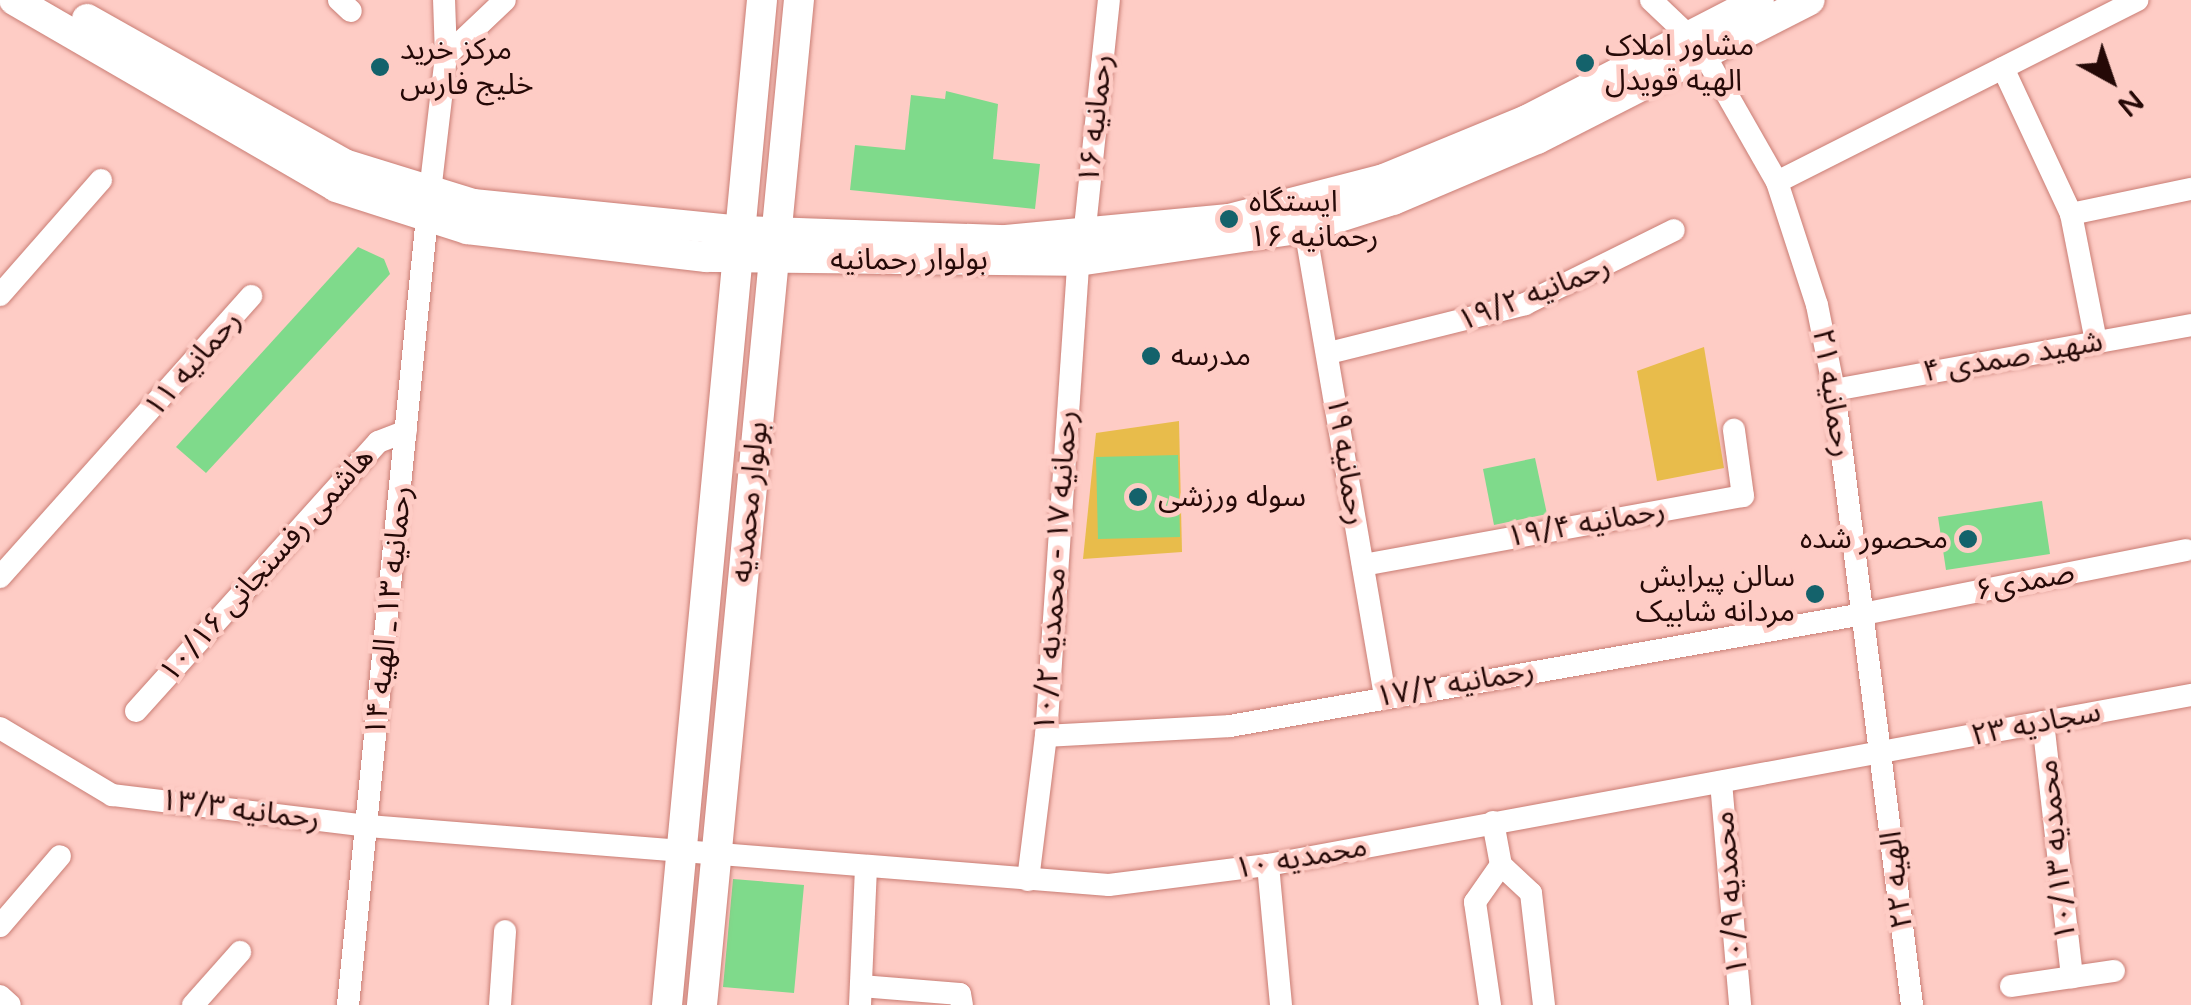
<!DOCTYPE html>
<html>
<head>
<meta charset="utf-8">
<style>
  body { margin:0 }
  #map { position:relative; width:2191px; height:1005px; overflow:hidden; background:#feccc5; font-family:"Varela Round","Noto Sans Arabic",sans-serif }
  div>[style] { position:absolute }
  .green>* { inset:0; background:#e8bc4b }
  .building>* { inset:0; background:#7fda8b }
  .roads { filter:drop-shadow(0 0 2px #c97d74) drop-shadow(0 0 2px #c97d74) }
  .minor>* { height:22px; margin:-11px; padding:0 11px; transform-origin:11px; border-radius:11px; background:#fff }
  .major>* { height:30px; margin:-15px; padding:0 15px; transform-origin:15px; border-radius:15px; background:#fff }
  .dots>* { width:28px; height:28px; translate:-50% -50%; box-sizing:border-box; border:5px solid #feccc5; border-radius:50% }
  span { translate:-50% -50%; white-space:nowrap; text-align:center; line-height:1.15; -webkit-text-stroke:9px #feccc5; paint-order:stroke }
  .poi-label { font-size:30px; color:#250907 }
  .left { translate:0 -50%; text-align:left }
  .right { translate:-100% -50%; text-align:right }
  .street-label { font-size:30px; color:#250907 }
  .north { position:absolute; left:2061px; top:30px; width:100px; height:100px; -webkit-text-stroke:8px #feccc5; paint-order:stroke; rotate:140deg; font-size:28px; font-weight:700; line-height:40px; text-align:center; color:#250907 }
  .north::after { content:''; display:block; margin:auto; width:35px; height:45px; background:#250907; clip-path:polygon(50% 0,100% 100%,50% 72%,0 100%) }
</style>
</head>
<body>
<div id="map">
  <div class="green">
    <div style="clip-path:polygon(1704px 347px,1724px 468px,1657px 481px,1637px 371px)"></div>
    <div style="clip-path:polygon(1179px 421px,1182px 552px,1083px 559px,1096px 433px)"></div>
  </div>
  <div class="building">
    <div style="clip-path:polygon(946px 91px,998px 104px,993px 159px,1040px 164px,1035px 209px,850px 190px,855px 145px,905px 150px,911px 95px,945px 99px)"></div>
    <div style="clip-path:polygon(358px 247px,384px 259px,390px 274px,206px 473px,176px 447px)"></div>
    <div style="clip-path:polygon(1178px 455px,1180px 537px,1098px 539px,1096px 457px)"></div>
    <div style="clip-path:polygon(1535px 458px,1547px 514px,1494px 525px,1483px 469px)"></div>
    <div style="clip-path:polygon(2042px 501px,2050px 554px,1946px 570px,1938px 517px)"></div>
    <div style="clip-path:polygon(733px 879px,804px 885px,794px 993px,723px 987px)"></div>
  </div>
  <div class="roads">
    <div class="minor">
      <div style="left:339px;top:0;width:16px;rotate:43deg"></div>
      <div style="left:1651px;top:0;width:52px;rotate:43.5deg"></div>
      <div style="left:1704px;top:54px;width:147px;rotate:60.3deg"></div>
      <div style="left:1777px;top:182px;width:129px;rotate:72deg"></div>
      <div style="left:1817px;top:305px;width:87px;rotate:78.7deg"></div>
      <div style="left:1834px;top:390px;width:620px;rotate:82.77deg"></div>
      <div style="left:446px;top:56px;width:81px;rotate:-43.5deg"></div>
      <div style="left:2003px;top:68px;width:161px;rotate:65deg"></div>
      <div style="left:2071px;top:214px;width:130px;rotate:78.9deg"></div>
      <div style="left:1777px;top:182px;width:404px;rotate:-26.8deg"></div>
      <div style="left:430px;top:192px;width:137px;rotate:-83.3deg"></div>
      <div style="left:446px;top:56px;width:56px;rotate:-92deg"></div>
      <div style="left:2071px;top:214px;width:123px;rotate:-11.8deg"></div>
      <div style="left:1305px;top:228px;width:475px;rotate:80.3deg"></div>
      <div style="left:1084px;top:237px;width:238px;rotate:-84deg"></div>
      <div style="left:0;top:295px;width:153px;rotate:-48.7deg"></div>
      <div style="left:1329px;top:353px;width:202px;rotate:-14deg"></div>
      <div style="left:1525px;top:304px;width:166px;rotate:-26.4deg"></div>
      <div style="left:1834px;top:390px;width:363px;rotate:-10.3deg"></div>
      <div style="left:1363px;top:565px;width:386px;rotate:-10.3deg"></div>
      <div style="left:1743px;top:496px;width:67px;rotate:-97.8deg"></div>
      <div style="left:0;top:577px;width:377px;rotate:-48.2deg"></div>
      <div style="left:136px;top:711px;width:362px;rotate:-48deg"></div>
      <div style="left:378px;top:442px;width:30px;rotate:-21deg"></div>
      <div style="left:2043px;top:722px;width:257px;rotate:83.5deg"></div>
      <div style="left:0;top:728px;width:131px;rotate:30.9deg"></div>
      <div style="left:112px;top:795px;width:258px;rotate:6.9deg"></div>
      <div style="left:368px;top:826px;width:743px;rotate:4.55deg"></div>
      <div style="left:1109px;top:885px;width:160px;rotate:-7.2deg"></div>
      <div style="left:1268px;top:865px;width:939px;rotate:-10.44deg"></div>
      <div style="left:1046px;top:736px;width:184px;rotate:-3.1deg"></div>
      <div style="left:1230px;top:726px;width:643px;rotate:-10.03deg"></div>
      <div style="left:1863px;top:614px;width:329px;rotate:-11.2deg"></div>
      <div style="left:1721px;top:782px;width:224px;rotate:85.1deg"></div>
      <div style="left:1493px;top:822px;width:44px;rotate:79.5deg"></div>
      <div style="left:1501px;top:865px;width:41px;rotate:43deg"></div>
      <div style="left:1531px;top:893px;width:113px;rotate:83.4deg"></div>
      <div style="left:1268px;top:865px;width:141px;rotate:84.7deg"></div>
      <div style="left:1028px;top:880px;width:145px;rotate:-82.9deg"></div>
      <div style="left:1046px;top:736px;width:476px;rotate:-86.1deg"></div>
      <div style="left:0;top:926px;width:92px;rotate:-49.4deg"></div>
      <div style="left:861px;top:986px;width:99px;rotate:4.6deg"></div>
      <div style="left:960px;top:994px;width:11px;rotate:80deg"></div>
      <div style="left:2011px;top:986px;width:104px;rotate:-8.3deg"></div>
      <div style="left:0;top:996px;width:13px;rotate:42deg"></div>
      <div style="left:193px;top:1005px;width:71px;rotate:-48.4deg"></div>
      <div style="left:348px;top:1005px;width:793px;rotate:-84.28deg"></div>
      <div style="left:500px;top:1005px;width:74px;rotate:-86.1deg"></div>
      <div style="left:860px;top:1005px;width:135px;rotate:-87.5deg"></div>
      <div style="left:1490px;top:1005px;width:104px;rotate:-98.3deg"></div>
      <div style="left:1475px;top:902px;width:45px;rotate:-54.9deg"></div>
    </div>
    <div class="major">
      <div style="left:14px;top:0;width:372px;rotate:30.1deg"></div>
      <div style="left:336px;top:187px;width:138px;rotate:17.8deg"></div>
      <div style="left:467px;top:229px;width:241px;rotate:6.7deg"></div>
      <div style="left:706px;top:257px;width:372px;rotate:0.6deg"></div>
      <div style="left:1078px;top:261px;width:229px;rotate:-8.3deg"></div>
      <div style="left:1305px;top:228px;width:92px;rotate:-17.7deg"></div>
      <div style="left:1393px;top:200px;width:156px;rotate:-23deg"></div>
      <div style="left:1537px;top:139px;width:306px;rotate:-27deg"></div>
      <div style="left:87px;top:19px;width:295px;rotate:29.4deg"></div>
      <div style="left:344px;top:164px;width:135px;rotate:17.2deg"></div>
      <div style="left:473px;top:204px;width:270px;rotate:5.7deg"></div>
      <div style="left:742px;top:231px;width:264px;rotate:2deg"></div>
      <div style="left:1006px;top:240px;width:224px;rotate:-5.4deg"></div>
      <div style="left:1229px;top:219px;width:160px;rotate:-14.5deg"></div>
      <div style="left:1384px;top:179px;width:155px;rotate:-22.4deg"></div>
      <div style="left:1527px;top:120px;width:261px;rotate:-27.3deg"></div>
      <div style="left:667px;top:1005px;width:1009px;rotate:-84.6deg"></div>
      <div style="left:702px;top:1005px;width:1010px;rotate:-84.49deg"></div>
    </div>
  </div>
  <div class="dots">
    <div style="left:1585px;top:63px;background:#14626b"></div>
    <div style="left:380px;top:67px;background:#14626b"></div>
    <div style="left:1229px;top:219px;background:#14626b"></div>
    <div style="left:1151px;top:356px;background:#14626b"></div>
    <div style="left:1138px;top:497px;background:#14626b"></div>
    <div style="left:1968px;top:539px;background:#14626b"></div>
    <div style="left:1815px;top:594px;background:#14626b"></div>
  </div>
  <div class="poi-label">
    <span class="left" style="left:1605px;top:63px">مشاور املاک<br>الهیه قویدل</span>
    <span class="left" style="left:400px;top:67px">مرکز خرید<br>خلیج فارس</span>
    <span class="left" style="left:1249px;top:219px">ایستگاه<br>رحمانیه ۱۶</span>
    <span class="left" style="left:1171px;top:356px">مدرسه</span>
    <span class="left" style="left:1158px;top:497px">سوله ورزشی</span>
    <span class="right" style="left:1948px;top:539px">محصور شده</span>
    <span class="right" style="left:1795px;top:594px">سالن پیرایش<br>مردانه شابیک</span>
  </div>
  <div class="street-label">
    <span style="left:1096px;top:119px;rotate:-84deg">رحمانیه ۱۶</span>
    <span style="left:909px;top:260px">بولوار رحمانیه</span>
    <span style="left:1534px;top:294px;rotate:-21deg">رحمانیه ۱۹/۲</span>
    <span style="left:2013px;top:357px;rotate:-10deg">شهید صمدی ۴</span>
    <span style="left:193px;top:364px;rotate:-49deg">رحمانیه ۱۱</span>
    <span style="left:1832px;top:393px;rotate:81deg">رحمانیه ۲۱</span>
    <span style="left:1346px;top:461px;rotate:81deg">رحمانیه ۱۹</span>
    <span style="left:750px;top:502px;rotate:-84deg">بولوار محمدیه</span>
    <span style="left:1586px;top:524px;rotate:-10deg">رحمانیه ۱۹/۴</span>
    <span style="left:267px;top:565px;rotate:-48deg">هاشمی رفسنجانی ۱۰/۱۶</span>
    <span style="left:1056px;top:571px;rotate:-86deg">رحمانیه ۱۷ - محمدیه ۱۰/۲</span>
    <span style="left:2025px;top:582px;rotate:-11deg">صمدی۶</span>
    <span style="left:389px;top:611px;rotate:-84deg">رحمانیه ۱۳ ـ الهیه ۱۴</span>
    <span style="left:1455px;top:684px;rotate:-10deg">رحمانیه ۱۷/۲</span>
    <span style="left:2036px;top:724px;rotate:-11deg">سجادیه ۲۳</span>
    <span style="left:240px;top:810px;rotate:7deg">رحمانیه ۱۳/۳</span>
    <span style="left:2057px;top:850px;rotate:-96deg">محمدیه ۱۰/۱۳</span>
    <span style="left:1301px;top:858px;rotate:-10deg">محمدیه ۱۰</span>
    <span style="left:1897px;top:880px;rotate:-97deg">الهیه ۲۲</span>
    <span style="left:1731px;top:893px;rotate:-95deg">محمدیه ۱۰/۹</span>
  </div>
  <div class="north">N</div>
</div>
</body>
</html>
